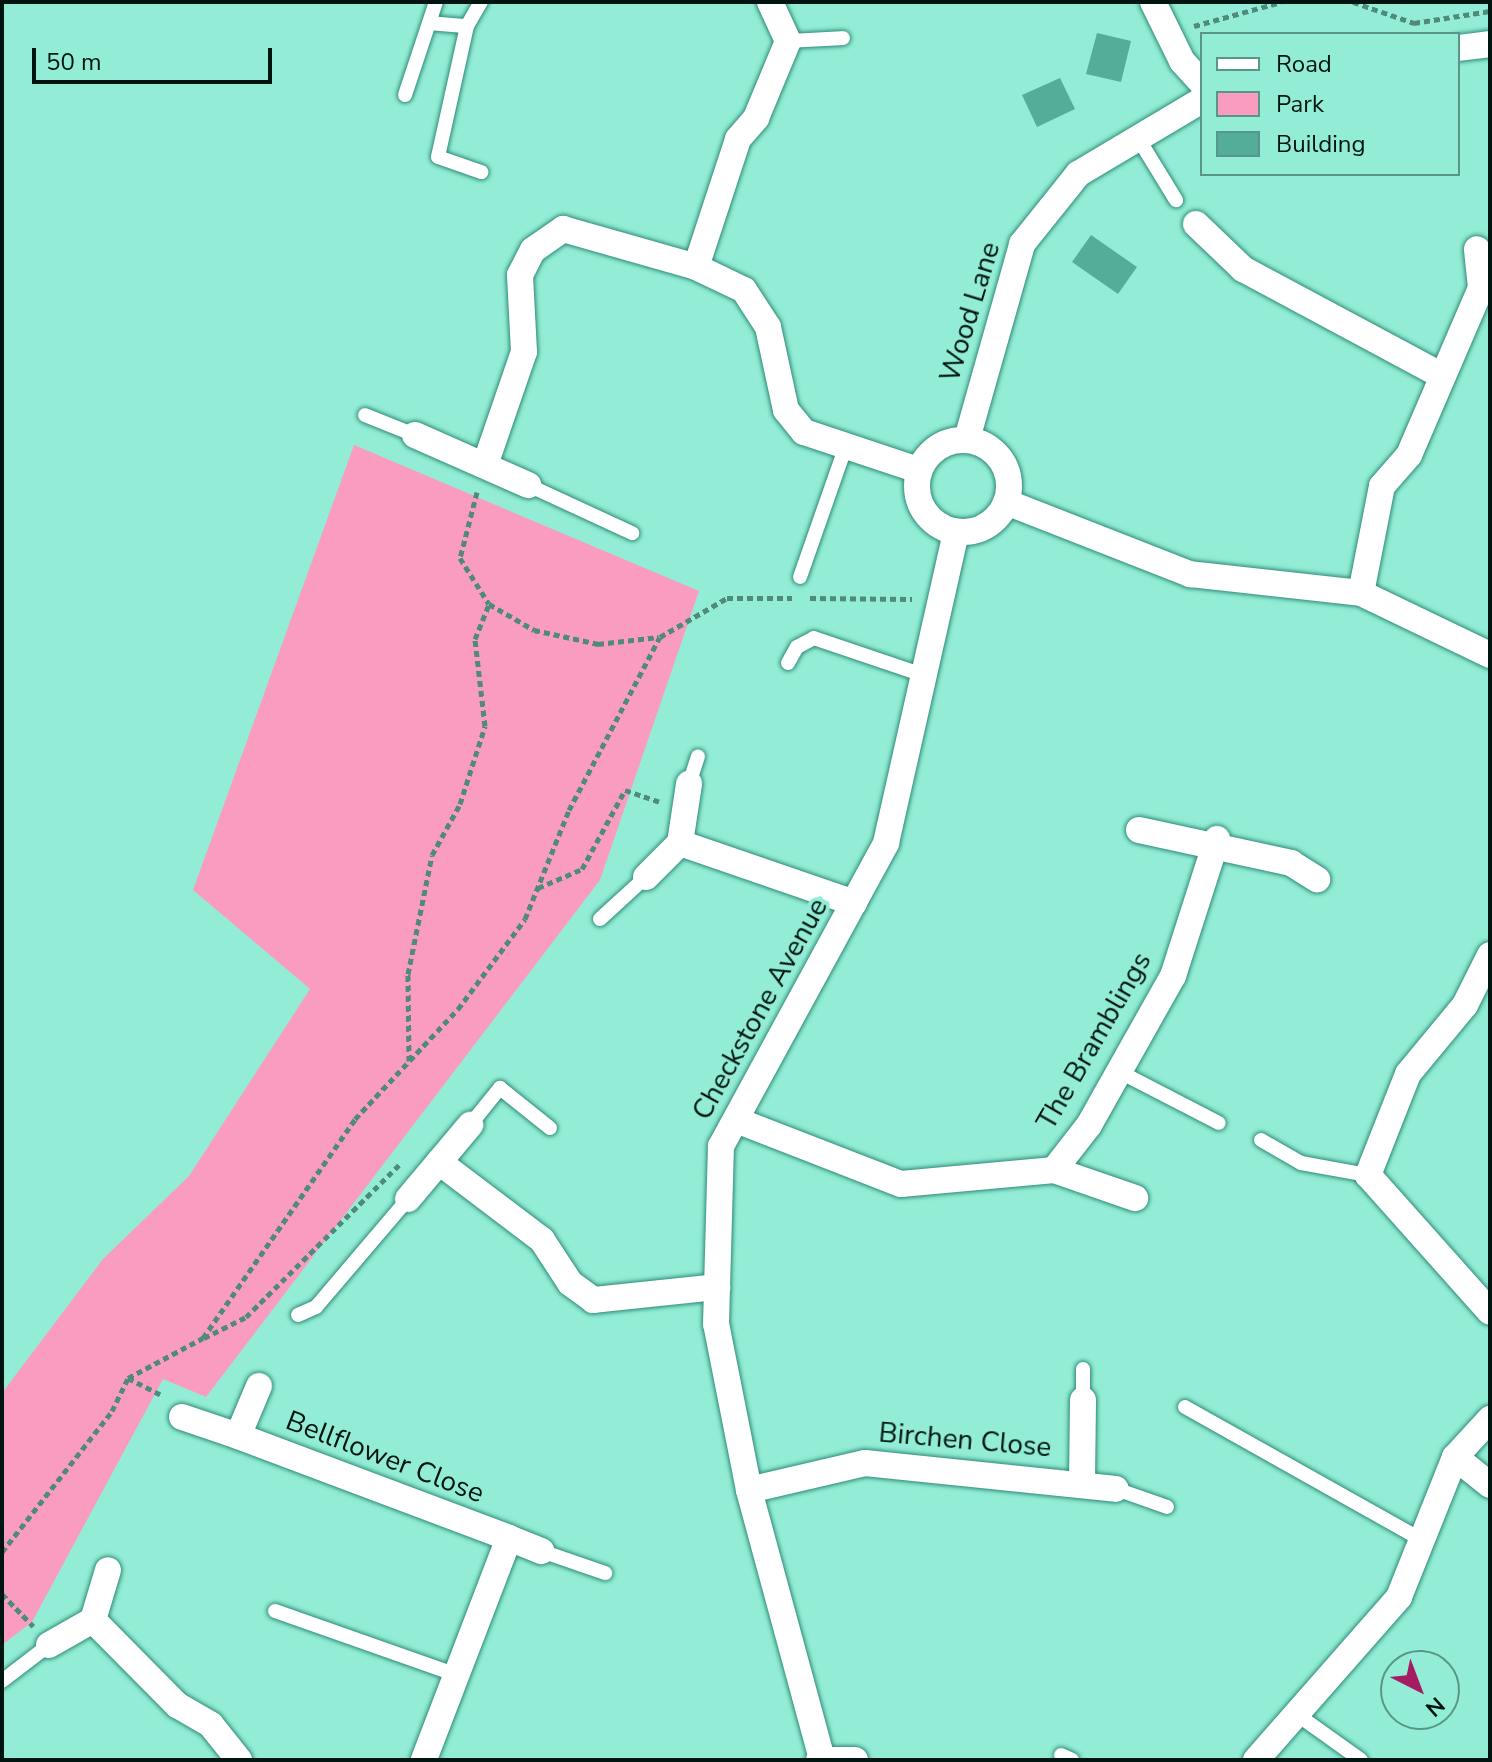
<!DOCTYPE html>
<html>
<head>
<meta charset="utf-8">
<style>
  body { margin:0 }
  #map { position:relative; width:1492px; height:1762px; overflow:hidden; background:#93edd6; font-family:"Nunito Sans",sans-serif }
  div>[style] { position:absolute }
  .green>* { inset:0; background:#fa9cbf }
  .building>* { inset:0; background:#53ad98 }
  .path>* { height:5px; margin-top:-2.5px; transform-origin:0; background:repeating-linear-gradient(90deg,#4f8a7b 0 6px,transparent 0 10px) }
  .roads { filter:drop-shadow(0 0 2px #2d8b77) drop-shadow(0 0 2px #2d8b77) }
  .lane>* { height:14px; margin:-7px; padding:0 7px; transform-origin:7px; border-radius:7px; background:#fff }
  .street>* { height:26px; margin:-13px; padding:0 13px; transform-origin:13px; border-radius:13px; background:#fff }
  .street>.ring { margin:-13px; padding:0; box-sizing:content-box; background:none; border:26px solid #fff; border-radius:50% }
  span { translate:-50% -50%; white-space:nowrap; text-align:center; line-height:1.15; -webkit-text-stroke:8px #93edd6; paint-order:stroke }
  .street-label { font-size:28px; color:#001510 }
  .frame { position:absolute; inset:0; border:4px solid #001510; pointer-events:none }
  .legend { position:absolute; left:1200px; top:32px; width:260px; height:144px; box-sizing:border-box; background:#93edd6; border:2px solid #589787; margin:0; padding:10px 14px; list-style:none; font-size:24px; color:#001510 }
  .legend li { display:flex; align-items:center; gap:16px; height:40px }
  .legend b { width:40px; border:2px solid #589787 }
  .north { position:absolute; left:1380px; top:1650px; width:80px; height:80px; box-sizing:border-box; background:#93edd6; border:2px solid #589787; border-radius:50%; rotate:138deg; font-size:22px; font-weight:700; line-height:32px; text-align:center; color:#001510 }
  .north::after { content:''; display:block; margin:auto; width:28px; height:36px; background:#a61c62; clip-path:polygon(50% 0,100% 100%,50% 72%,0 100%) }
  .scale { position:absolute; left:32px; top:48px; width:240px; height:36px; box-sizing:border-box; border:4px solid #001510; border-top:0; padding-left:10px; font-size:24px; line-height:28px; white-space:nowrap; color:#001510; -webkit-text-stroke:6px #93edd6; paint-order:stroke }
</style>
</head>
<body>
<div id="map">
  <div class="green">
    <div style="clip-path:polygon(354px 445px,699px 591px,600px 880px,206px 1397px,163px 1379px,32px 1622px,2px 1645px,2px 1393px,103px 1259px,189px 1176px,310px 989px,193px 890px)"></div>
  </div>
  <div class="building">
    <div style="clip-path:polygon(1097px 33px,1131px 41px,1121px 82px,1086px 74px)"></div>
    <div style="clip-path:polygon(1060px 78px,1075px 109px,1037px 127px,1022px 95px)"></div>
    <div style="clip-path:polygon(1091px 235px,1137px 267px,1118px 294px,1072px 262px)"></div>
  </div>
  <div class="path">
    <div style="left:1353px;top:2px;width:65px;rotate:19deg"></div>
    <div style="left:1414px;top:23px;width:77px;rotate:-9deg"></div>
    <div style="left:1194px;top:26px;width:90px;rotate:-15.4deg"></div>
    <div style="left:477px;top:492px;width:68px;rotate:104.4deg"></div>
    <div style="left:460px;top:558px;width:54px;rotate:57.8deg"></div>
    <div style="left:489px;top:604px;width:52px;rotate:30deg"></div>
    <div style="left:534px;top:630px;width:66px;rotate:12.3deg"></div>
    <div style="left:598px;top:644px;width:61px;rotate:-6.5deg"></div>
    <div style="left:810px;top:598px;width:102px;rotate:0.6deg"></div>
    <div style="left:538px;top:888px;width:48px;rotate:-23.4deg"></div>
    <div style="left:582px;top:869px;width:90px;rotate:-61.4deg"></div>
    <div style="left:625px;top:790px;width:36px;rotate:19deg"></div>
    <div style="left:409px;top:1061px;width:87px;rotate:-90.7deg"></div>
    <div style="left:408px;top:974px;width:121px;rotate:-78.6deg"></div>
    <div style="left:432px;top:855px;width:58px;rotate:-61.2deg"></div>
    <div style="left:460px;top:804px;width:82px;rotate:-72.2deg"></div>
    <div style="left:485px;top:726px;width:88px;rotate:-96.6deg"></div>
    <div style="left:475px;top:639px;width:38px;rotate:-68deg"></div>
    <div style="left:204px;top:1338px;width:47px;rotate:-26.6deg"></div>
    <div style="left:246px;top:1317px;width:217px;rotate:-44.8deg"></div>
    <div style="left:128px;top:1378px;width:39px;rotate:27deg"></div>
    <div style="left:2px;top:1552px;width:179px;rotate:-52deg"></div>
    <div style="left:112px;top:1411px;width:37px;rotate:-64deg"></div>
    <div style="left:128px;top:1378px;width:85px;rotate:-28.1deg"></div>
    <div style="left:203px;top:1338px;width:267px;rotate:-55.2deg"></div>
    <div style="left:355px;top:1119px;width:151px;rotate:-46.9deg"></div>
    <div style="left:458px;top:1009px;width:112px;rotate:-53.3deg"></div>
    <div style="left:525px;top:919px;width:118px;rotate:-68deg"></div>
    <div style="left:569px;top:810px;width:195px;rotate:-62.3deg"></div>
    <div style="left:660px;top:637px;width:78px;rotate:-30.2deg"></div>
    <div style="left:727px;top:598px;width:65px"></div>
    <div style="left:2px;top:1594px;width:45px;rotate:45.9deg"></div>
  </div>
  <div class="roads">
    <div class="lane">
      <div style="left:429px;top:23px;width:38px;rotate:5deg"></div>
      <div style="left:467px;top:26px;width:28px;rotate:-60deg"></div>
      <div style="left:467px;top:26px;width:134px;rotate:102.5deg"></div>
      <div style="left:438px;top:157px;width:46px;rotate:19.2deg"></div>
      <div style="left:788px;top:41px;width:55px;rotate:-3.1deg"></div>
      <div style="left:405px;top:95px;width:98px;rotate:-71.6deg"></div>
      <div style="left:1138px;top:138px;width:73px;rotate:58.5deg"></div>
      <div style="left:365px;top:415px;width:54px;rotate:21.8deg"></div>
      <div style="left:528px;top:485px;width:115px;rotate:24.8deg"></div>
      <div style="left:800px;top:577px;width:139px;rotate:-70.7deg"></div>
      <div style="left:788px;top:663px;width:18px;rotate:-61deg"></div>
      <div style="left:797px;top:647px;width:19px;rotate:-28deg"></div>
      <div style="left:814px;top:638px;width:118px;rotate:18.7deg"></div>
      <div style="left:689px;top:784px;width:29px;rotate:-72deg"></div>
      <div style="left:600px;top:919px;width:62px;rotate:-42.4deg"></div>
      <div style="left:1120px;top:1072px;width:111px;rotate:27.3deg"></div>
      <div style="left:470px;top:1125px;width:48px;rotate:-51deg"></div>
      <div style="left:500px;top:1088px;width:64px;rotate:38.7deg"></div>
      <div style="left:1261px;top:1140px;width:46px;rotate:29.9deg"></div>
      <div style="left:1301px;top:1163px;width:68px;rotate:10.2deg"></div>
      <div style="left:298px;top:1315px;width:20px;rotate:-24deg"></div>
      <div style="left:316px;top:1307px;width:142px;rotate:-49.6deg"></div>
      <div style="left:1083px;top:1400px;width:31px;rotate:-90deg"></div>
      <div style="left:1185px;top:1407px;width:272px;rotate:29.3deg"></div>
      <div style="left:1116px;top:1489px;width:54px;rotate:19.4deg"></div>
      <div style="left:541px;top:1551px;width:68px;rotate:19deg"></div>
      <div style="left:275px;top:1611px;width:193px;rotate:19.4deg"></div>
      <div style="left:2px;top:1681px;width:59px;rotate:-37.5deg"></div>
      <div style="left:1295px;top:1713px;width:81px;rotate:35.5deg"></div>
      <div style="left:1061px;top:1755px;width:12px;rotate:24deg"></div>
    </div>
    <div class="street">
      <div style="left:1153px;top:2px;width:66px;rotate:63.8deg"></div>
      <div style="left:1182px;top:61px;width:30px;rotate:48deg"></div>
      <div style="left:1458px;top:48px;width:32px;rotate:-7deg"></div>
      <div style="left:1196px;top:224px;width:65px;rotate:43.8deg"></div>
      <div style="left:1243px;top:269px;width:225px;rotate:28.2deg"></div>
      <div style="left:696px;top:267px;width:135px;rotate:-71.8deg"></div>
      <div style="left:738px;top:139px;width:28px;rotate:-49deg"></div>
      <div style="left:756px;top:118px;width:83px;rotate:-67.4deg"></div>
      <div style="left:788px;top:41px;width:43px;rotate:-114.8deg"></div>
      <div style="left:415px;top:435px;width:124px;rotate:23.9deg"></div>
      <div style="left:967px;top:439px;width:203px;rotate:-74.2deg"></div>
      <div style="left:1022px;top:244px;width:90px;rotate:-51.3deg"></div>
      <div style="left:1078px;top:174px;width:144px;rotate:-30.8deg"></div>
      <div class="ring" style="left:917px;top:440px;width:66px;height:66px"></div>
      <div style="left:485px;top:465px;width:120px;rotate:-71deg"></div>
      <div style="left:524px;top:352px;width:77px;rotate:-93deg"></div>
      <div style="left:520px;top:275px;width:28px;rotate:-63deg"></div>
      <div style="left:533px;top:250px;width:37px;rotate:-35deg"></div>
      <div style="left:563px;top:229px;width:138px;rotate:15.9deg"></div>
      <div style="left:696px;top:267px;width:53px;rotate:25.6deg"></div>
      <div style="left:744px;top:290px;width:44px;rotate:57deg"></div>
      <div style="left:768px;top:327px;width:85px;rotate:77.8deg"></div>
      <div style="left:786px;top:410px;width:28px;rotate:51deg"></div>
      <div style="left:804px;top:432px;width:120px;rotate:18.4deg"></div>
      <div style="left:1006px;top:502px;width:198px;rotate:21.4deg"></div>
      <div style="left:1190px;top:574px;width:172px;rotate:6.3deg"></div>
      <div style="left:1361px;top:593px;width:143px;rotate:25.7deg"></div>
      <div style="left:1361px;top:593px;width:109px;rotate:-78.9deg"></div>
      <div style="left:1382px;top:486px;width:41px;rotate:-48.9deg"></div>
      <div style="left:1409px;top:455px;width:182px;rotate:-66.7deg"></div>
      <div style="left:1481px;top:288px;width:39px;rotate:-96deg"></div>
      <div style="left:1139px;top:830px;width:156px;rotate:12.2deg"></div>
      <div style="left:1291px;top:863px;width:31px;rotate:32deg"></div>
      <div style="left:680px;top:843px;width:184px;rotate:19deg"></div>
      <div style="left:646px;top:877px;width:48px;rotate:-45deg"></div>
      <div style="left:680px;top:843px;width:60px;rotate:-81.3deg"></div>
      <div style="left:1490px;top:955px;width:56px;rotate:116.6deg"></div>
      <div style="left:1465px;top:1005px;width:89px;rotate:129.6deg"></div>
      <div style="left:1408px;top:1074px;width:109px;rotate:111.6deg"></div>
      <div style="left:1368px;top:1175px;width:183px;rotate:48.3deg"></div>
      <div style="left:736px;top:1120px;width:177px;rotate:21.2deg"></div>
      <div style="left:901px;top:1184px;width:154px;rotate:-5.2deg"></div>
      <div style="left:1054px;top:1170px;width:57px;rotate:-52.1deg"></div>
      <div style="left:1089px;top:1125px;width:171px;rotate:-60.6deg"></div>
      <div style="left:1173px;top:976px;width:144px;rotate:-72.2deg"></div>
      <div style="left:439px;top:1162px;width:129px;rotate:37.1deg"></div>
      <div style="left:542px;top:1240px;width:51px;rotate:56.9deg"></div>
      <div style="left:570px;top:1283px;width:29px;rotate:36deg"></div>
      <div style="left:593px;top:1300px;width:125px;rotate:-6deg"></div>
      <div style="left:1054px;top:1170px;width:86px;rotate:19.1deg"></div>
      <div style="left:408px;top:1199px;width:97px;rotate:-50deg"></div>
      <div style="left:259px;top:1386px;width:54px;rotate:112.8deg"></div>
      <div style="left:238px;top:1436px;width:290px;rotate:20.6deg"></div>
      <div style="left:509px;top:1538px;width:238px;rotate:111deg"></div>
      <div style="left:182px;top:1417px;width:59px;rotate:18.7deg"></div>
      <div style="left:1455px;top:1457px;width:45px;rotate:38.7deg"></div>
      <div style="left:1082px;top:1483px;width:83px;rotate:-89.3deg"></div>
      <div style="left:749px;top:1490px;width:119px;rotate:-13.1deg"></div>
      <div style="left:865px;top:1463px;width:252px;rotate:5.9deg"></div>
      <div style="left:509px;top:1538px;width:35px;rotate:22deg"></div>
      <div style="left:93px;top:1620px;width:120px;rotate:45.3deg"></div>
      <div style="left:177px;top:1705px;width:39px;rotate:30deg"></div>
      <div style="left:211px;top:1725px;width:45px;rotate:51.3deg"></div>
      <div style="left:49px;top:1645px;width:51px;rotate:-29.6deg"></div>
      <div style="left:93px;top:1620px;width:52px;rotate:-73.3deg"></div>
      <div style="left:822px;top:1759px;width:279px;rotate:-105.2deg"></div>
      <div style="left:749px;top:1490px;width:169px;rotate:-101.2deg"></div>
      <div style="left:716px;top:1324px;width:178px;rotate:-88.4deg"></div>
      <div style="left:721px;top:1146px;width:345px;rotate:-61.4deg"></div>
      <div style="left:886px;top:843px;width:319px;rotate:-77.3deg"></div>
      <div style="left:819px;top:1760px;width:36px"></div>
      <div style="left:1256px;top:1760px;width:217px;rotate:-48.7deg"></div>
      <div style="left:1399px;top:1597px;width:151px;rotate:-68.2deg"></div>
      <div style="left:1455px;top:1457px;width:52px;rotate:-47.4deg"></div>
    </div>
  </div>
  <div class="street-label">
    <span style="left:970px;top:312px;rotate:-73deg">Wood Lane</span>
    <span style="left:760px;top:1009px;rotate:-61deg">Checkstone Avenue</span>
    <span style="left:1094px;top:1041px;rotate:-60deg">The Bramblings</span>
    <span style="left:965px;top:1440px;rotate:5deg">Birchen Close</span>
    <span style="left:385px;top:1457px;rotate:21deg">Bellflower Close</span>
  </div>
  <div class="frame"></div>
  <ul class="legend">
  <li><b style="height:10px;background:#fff"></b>Road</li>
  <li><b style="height:22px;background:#fa9cbf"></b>Park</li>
  <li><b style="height:22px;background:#53ad98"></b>Building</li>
  </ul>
  <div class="north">N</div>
  <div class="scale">50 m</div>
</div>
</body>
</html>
